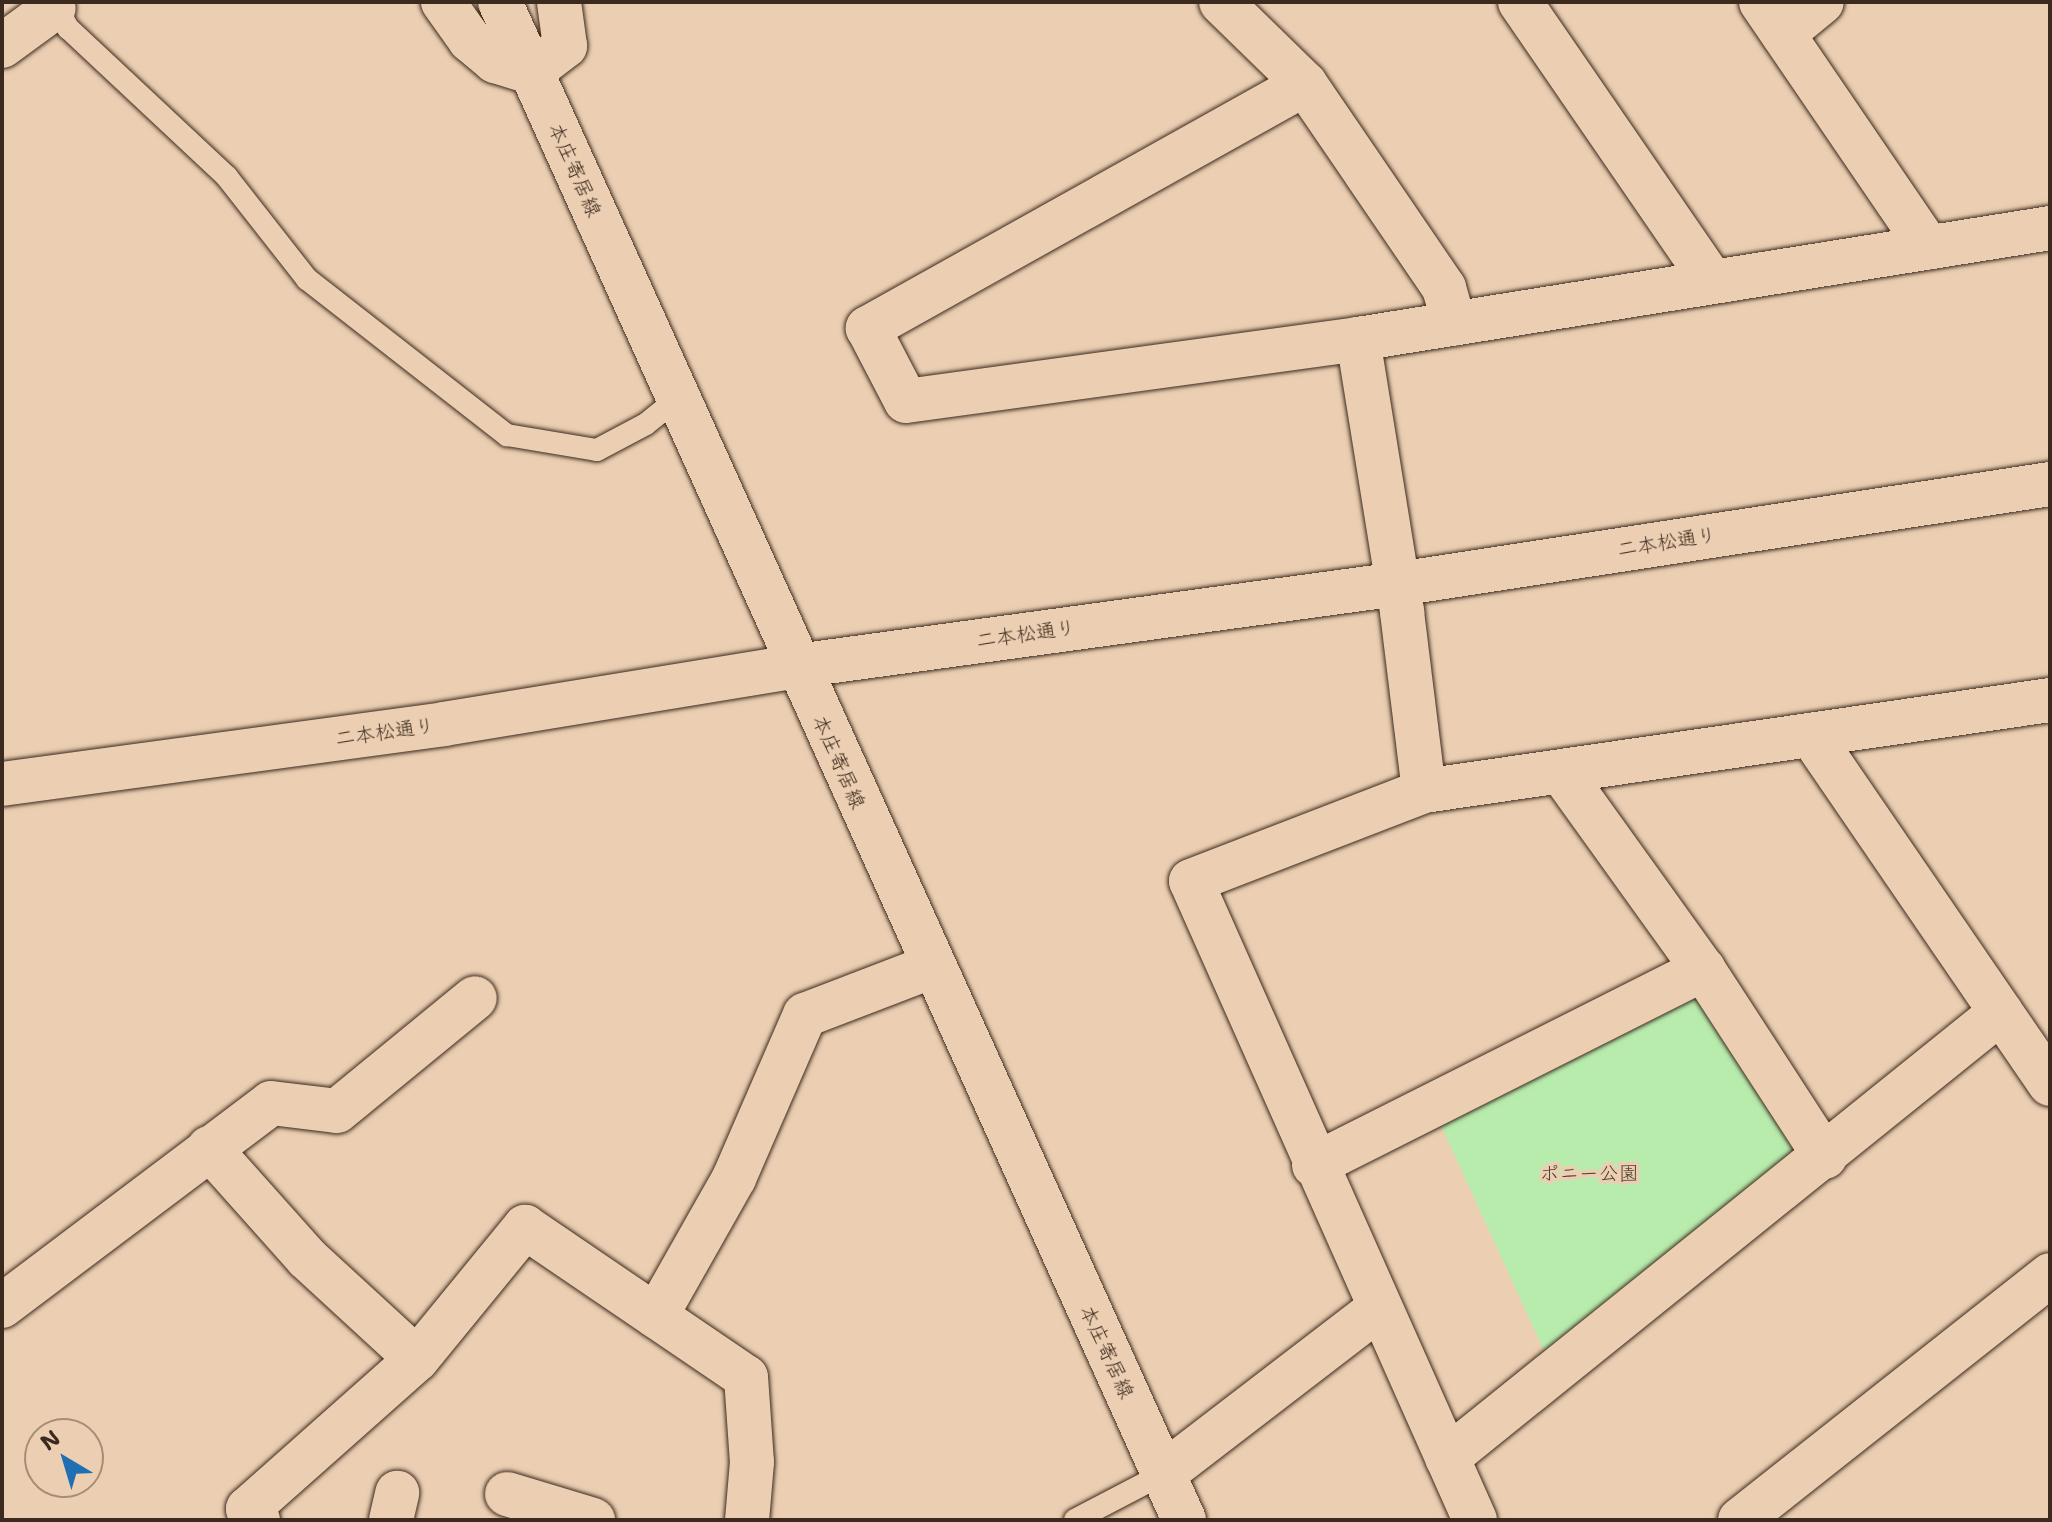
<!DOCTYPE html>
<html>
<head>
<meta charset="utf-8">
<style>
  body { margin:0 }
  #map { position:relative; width:2052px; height:1522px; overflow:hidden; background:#eccfb2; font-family:"Shantell Sans","Klee One",sans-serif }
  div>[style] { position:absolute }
  .green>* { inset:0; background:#b8ecad }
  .roads { filter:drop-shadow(0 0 2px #3b2a1e) drop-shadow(0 0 2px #3b2a1e) }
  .lane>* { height:22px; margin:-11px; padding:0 11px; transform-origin:11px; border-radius:11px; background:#eccfb2 }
  .street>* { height:44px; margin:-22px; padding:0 22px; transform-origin:22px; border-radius:22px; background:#eccfb2 }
  .secondary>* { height:44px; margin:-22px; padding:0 22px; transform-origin:22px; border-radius:22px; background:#eccfb2 }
  .primary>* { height:44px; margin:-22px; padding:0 22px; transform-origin:22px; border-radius:22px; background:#eccfb2 }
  span { translate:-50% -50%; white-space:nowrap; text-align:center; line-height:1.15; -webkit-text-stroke:7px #eccfb2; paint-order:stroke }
  .street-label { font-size:20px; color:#3b2a1e }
  .park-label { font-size:20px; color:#483d2c }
  .frame { position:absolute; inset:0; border:4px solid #3b2a1e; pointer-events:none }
  .north { position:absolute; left:24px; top:1418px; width:80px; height:80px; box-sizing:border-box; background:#eccfb2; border:2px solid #a58d77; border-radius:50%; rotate:322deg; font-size:22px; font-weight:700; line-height:32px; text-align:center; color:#3b2a1e }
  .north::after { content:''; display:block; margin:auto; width:28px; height:36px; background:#1f6fb2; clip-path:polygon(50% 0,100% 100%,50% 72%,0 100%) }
</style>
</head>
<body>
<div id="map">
  <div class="green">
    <div style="clip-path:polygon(1678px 997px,1698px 998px,1798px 1148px,1795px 1161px,1544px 1351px,1439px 1121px)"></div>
  </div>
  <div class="roads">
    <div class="lane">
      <div style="left:54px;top:2px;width:30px;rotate:62deg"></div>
      <div style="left:68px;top:28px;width:218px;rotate:43.1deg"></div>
      <div style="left:227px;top:177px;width:130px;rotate:51.9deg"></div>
      <div style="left:307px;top:279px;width:254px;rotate:38deg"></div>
      <div style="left:507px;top:435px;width:91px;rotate:9.5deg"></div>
      <div style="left:597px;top:450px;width:55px;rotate:-28deg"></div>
      <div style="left:646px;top:424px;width:38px;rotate:-39deg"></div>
      <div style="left:1075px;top:1520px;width:99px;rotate:-27.6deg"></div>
    </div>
    <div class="street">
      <div style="left:443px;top:2px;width:47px;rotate:54.6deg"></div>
      <div style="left:470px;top:40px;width:33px;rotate:40deg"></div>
      <div style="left:495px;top:61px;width:38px;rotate:17deg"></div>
      <div style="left:531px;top:72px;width:43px;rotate:-37.4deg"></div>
      <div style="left:565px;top:46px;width:44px;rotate:-97.8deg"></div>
      <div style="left:1221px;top:2px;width:117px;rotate:44.3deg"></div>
      <div style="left:1305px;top:84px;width:247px;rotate:55.7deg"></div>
      <div style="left:1444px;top:288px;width:37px;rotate:74deg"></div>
      <div style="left:1520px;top:2px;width:337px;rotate:55.5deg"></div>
      <div style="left:1761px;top:2px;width:297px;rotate:55.7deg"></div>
      <div style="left:1783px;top:34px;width:50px;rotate:-39.4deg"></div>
      <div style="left:2px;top:46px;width:64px;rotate:-36.2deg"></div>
      <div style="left:1305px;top:84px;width:501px;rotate:150.82deg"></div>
      <div style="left:868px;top:328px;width:82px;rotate:62.5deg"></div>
      <div style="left:906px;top:401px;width:456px;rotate:-7.8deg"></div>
      <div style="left:1358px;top:339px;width:701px;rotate:-9.11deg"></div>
      <div style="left:1358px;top:339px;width:277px;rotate:80.8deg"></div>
      <div style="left:1402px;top:612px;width:180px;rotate:83deg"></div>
      <div style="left:1811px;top:735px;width:423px;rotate:55.6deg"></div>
      <div style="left:1562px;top:773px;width:241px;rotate:54.3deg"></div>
      <div style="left:1703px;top:969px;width:224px;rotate:57deg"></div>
      <div style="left:209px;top:1148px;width:147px;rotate:48.3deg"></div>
      <div style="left:307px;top:1258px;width:149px;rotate:42.6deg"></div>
      <div style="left:1314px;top:1165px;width:436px;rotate:-26.7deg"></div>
      <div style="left:2px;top:1306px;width:337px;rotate:-37deg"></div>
      <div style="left:271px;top:1103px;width:66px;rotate:6.9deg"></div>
      <div style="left:337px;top:1111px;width:178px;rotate:-39.3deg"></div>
      <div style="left:656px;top:1316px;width:159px;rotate:-60.5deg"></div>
      <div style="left:734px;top:1178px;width:178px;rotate:-66.5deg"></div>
      <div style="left:805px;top:1015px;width:134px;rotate:-21deg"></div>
      <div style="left:1447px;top:1458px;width:711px;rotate:-38.84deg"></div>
      <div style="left:1163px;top:1474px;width:272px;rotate:-37.5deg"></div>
      <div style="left:507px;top:1494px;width:90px;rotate:16.8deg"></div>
      <div style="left:258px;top:1520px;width:15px;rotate:-132deg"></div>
      <div style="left:248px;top:1509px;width:226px;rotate:-41.6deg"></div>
      <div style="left:417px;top:1359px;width:171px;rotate:-50.7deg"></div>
      <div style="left:525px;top:1227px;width:267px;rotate:34.2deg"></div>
      <div style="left:746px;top:1377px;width:85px;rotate:86deg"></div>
      <div style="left:752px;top:1462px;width:58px;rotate:94.9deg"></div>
      <div style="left:391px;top:1520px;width:28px;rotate:-77deg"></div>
      <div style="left:1475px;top:1520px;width:699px;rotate:-113.96deg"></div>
      <div style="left:1191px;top:881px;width:250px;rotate:-21.1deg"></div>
      <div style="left:1424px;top:791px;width:633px;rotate:-8.27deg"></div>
      <div style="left:1740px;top:1520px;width:395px;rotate:-38.3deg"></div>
    </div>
    <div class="secondary">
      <div style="left:2px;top:784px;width:446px;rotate:-7.7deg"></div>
      <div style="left:444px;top:724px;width:358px;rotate:-9.3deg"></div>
      <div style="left:797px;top:666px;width:607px;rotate:-7.77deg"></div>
      <div style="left:1398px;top:584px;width:660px;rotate:-8.72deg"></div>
    </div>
    <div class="primary">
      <div style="left:500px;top:2px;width:1665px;rotate:65.74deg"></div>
    </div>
  </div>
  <div class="street-label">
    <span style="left:575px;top:170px;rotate:66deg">本庄寄居線</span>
    <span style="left:1667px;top:542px;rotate:-9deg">二本松通り</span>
    <span style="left:1026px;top:634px;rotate:-8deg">二本松通り</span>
    <span style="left:385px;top:732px;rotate:-8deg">二本松通り</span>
    <span style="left:839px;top:762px;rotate:66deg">本庄寄居線</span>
    <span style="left:1107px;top:1352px;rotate:65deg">本庄寄居線</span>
  </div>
  <div class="park-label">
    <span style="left:1589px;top:1173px">ポニー公園</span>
  </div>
  <div class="frame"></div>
  <div class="north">N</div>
</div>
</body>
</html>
